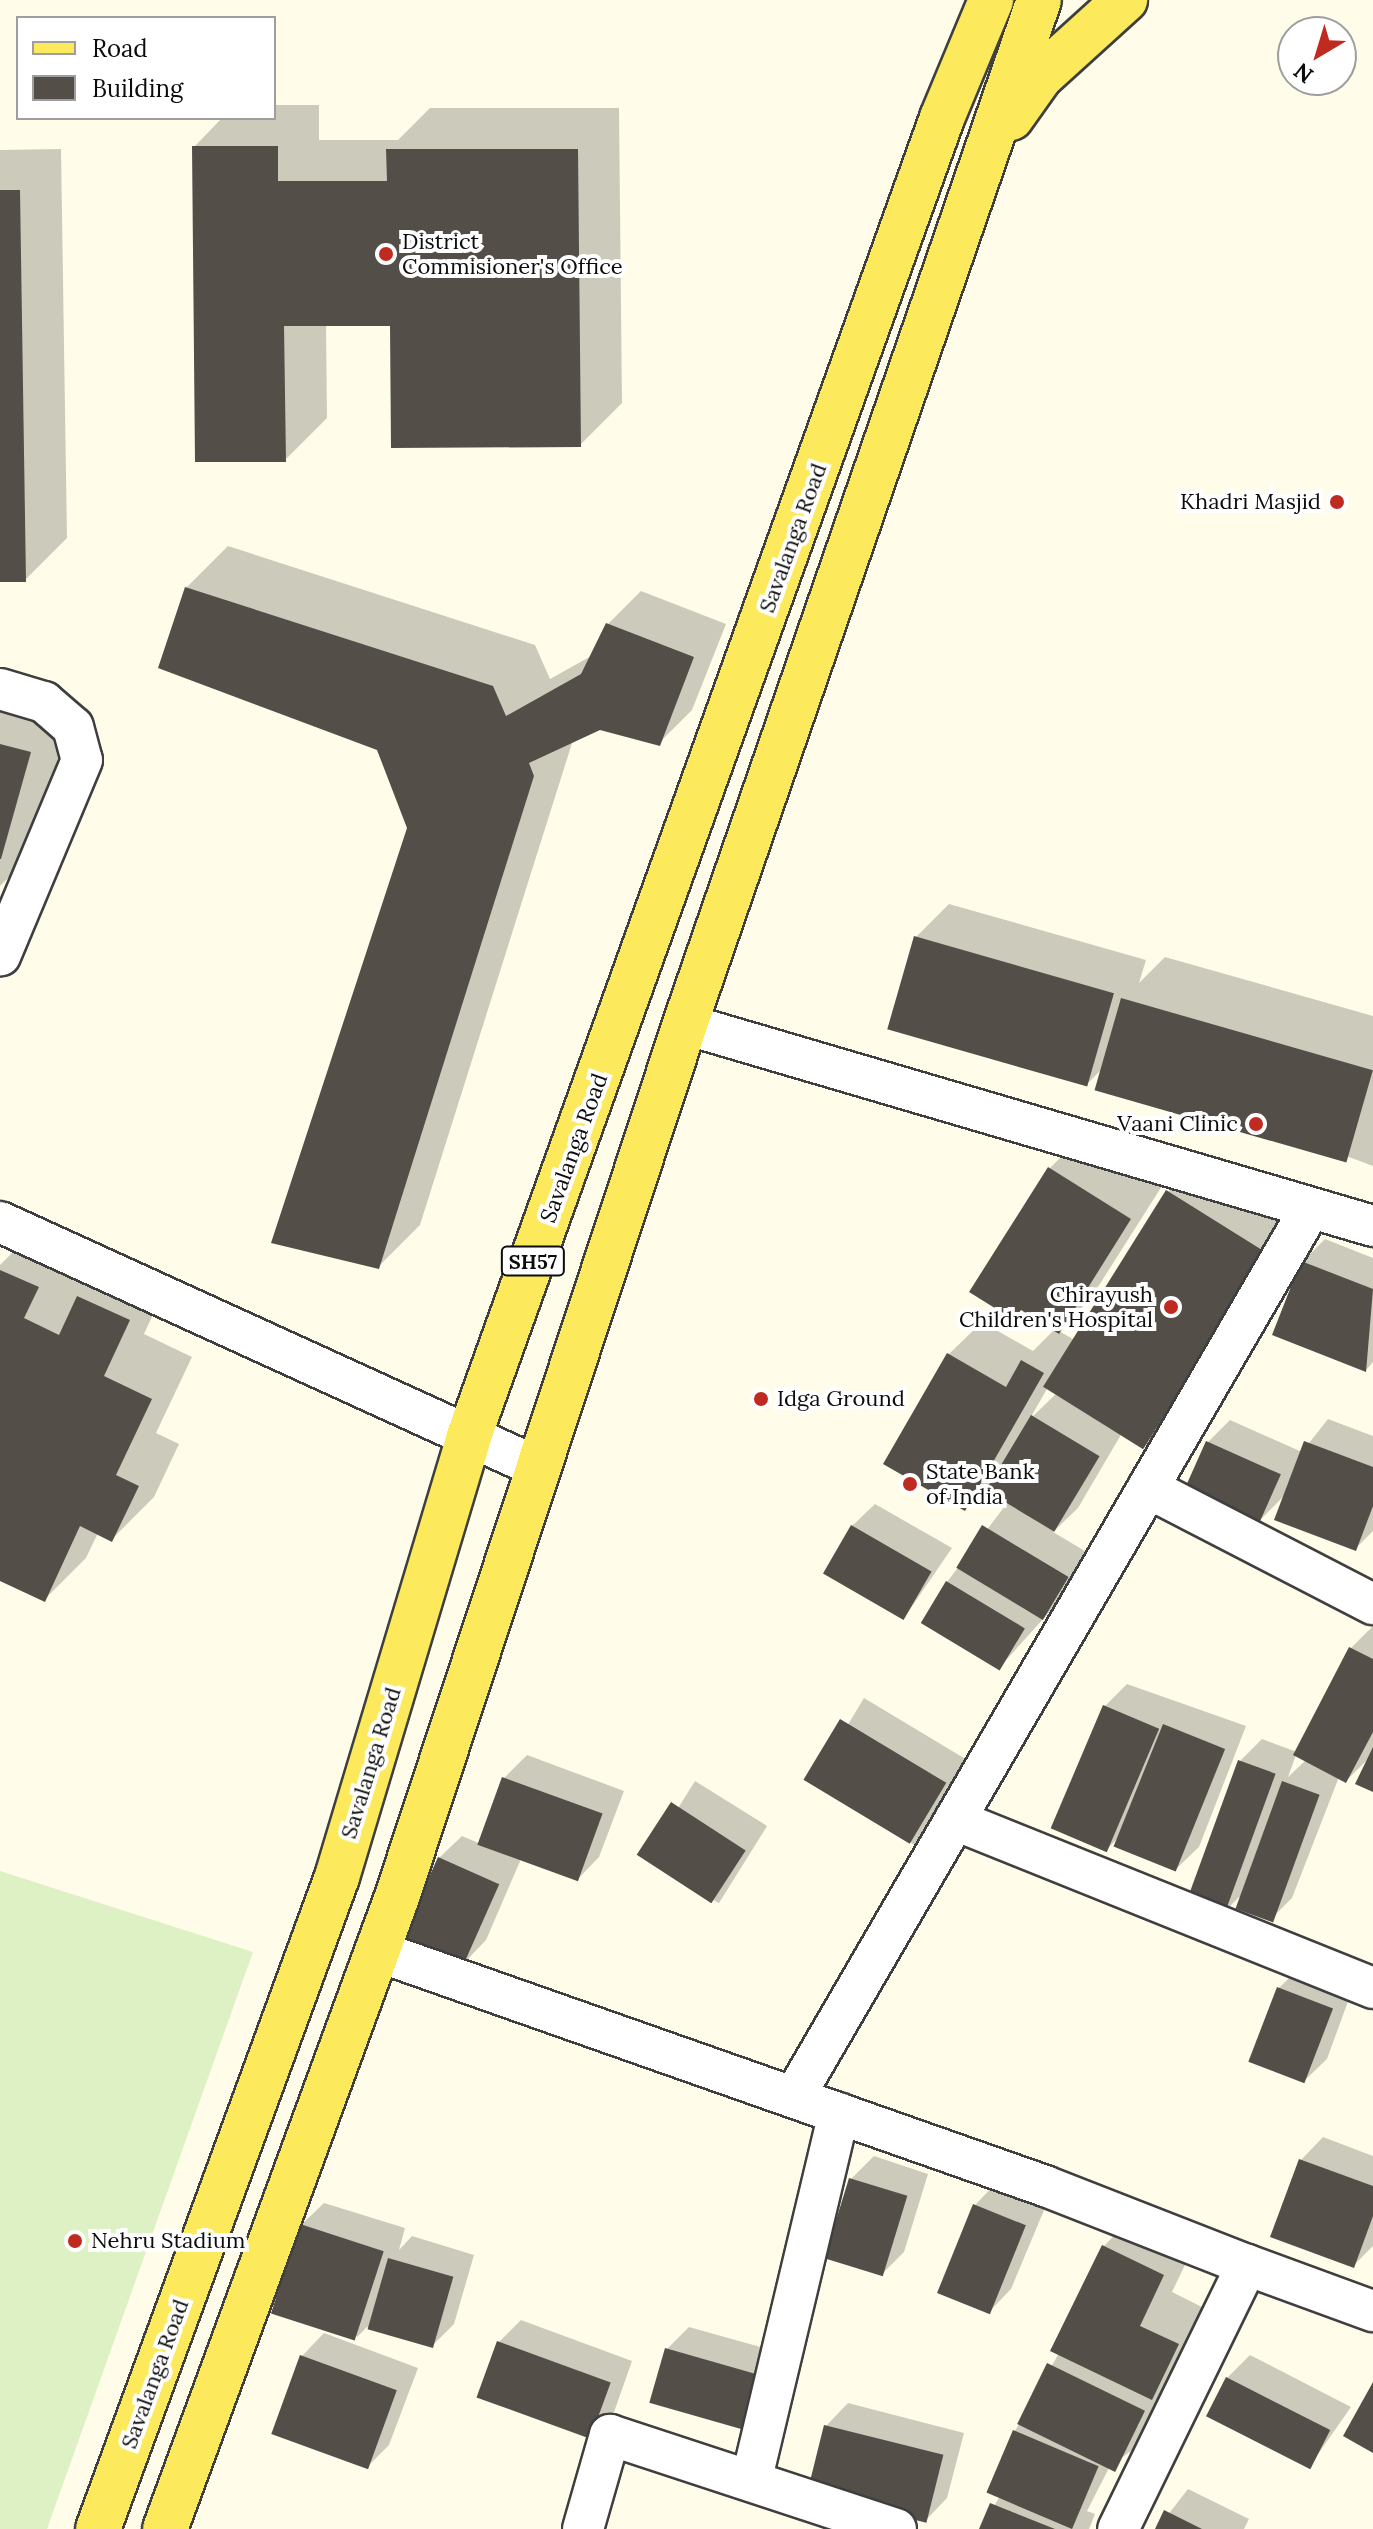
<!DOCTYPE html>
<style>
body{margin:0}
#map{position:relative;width:1373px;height:2529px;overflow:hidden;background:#fffdea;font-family:Lora,serif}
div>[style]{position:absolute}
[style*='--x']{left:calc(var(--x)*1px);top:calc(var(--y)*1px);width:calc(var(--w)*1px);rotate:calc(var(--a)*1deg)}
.pitch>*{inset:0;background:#ddf1c5}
.shadow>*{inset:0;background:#0003;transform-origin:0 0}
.building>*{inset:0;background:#544e48;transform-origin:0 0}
.roads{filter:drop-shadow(2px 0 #3f3f3f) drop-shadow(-2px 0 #3f3f3f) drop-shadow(0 2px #3f3f3f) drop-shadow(0 -2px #3f3f3f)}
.minor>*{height:40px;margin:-20px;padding:0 20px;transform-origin:20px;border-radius:20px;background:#fff}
.primary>*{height:44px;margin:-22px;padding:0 22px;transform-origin:22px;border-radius:22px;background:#fde95c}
.dots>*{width:22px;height:22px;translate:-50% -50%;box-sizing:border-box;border:4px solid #fff;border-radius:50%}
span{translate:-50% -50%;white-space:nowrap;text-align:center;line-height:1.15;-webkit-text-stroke:8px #fff;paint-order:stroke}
.shield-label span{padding:2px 6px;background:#fff;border:2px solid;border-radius:6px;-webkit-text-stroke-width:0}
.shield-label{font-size:20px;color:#0c0c0c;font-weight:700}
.poi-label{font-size:22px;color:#0c0c0c}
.left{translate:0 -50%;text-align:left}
.right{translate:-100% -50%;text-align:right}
.street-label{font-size:22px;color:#0c0c0c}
.legend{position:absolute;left:16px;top:16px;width:260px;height:104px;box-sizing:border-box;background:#fff;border:2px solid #9e9e9e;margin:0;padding:10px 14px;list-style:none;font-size:24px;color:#0c0c0c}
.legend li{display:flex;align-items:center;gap:16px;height:40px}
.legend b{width:40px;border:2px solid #9e9e9e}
.north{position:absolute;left:1277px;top:16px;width:80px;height:80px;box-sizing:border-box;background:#fff;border:2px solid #9e9e9e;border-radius:50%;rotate:218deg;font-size:22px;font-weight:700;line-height:32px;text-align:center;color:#0c0c0c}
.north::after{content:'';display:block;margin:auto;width:28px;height:36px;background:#bf2b20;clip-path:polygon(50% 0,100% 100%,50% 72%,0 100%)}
</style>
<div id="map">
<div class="pitch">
<div style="clip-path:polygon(0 1871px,253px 1952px,47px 2529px,0 2529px)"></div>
</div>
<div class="shadow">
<div style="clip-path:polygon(274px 105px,319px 105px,319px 140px,398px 140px,430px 108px,619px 108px,622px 403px,580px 445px,392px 324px,326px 324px,327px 418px,285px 460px,194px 147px,222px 118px,274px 118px)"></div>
<div style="clip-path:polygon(61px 149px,67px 538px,25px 580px,0 580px,0 150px)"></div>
<div style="clip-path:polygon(228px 546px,535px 645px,550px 679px,593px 655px,608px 624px,641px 591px,726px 624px,692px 710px,659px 743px,600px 727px,573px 740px,420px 1225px,378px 1267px,409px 828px,379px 748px,186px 588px)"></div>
<div style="clip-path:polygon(0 691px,71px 711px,31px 855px,0 886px)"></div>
<div style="clip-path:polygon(949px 904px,1146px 960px,1139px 983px,1165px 957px,1373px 1016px,1373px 1166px,1105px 1066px,1087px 1084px,891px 1027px,916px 937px)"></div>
<div style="clip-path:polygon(evenodd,1082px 1136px,1162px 1186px,1091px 1298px,1059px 1331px,1076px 1341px,1168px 1192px,1200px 1159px,1297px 1219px,1177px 1414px,1144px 1447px,1122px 1433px,1078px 1508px,1053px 1532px,1090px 1554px,1064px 1596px,998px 1669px,947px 1582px,1008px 1502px,994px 1480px,964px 1509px,949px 1354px,982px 1322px,1033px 1351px,1055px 1329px,1050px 1168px,1082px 1136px,1048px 1387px,1057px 1393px,1033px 1416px,1032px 1415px,1048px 1387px)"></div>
<div style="clip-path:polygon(38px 1227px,79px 1245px,64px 1276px,88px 1287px,120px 1255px,170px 1278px,144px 1334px,192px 1357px,156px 1433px,179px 1444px,154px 1497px,112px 1539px,98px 1533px,86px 1558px,44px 1600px,0 1579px,0 1265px)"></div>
<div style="clip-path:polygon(1325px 1239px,1373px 1258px,1373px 1362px,1366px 1370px,1302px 1262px)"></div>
<div style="clip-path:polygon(1328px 1419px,1373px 1436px,1373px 1531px,1355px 1549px,1286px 1494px,1257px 1523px,1208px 1442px,1230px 1420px,1302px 1452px)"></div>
<div style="clip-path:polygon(875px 1504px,952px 1548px,904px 1618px,852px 1526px)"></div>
<div style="clip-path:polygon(evenodd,1373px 1626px,1373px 1790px,1370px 1757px,1346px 1781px,1339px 1777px,1292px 1898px,1270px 1920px,1239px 1897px,1225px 1911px,1240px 1761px,1262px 1739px,1297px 1752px,1351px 1648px,1373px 1626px,1296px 1755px,1306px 1760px,1288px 1777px,1296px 1755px)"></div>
<div style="clip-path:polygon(1127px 1684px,1246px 1726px,1199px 1847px,1176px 1869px,1122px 1834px,1106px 1850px,1105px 1706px)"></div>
<div style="left:864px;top:1698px;width:120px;height:100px;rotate:31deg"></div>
<div style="clip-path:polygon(527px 1755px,624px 1791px,599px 1857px,577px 1880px,521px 1859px,486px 1940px,464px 1963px,439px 1858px,462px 1836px,481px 1844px,504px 1778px)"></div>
<div style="left:695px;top:1781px;width:85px;height:91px;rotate:32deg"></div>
<div style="clip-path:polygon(1301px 1966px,1354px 1985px,1327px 2059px,1304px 2081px,1279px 1988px)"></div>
<div style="clip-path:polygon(1323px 2137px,1373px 2156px,1373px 2246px,1353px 2266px,1301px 2160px)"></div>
<div style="clip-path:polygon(874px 2156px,928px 2174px,904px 2252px,881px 2275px,851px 2179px)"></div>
<div style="clip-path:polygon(997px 2182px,1047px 2203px,1011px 2289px,989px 2312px,939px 2291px,975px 2205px)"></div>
<div style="clip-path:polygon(324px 2203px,405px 2228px,399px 2250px,412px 2236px,474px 2255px,454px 2324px,432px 2346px,367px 2327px,357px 2337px,301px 2225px)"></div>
<div style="clip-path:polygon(1136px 2213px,1196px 2242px,1172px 2292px,1210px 2311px,1184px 2365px,1164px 2386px,1138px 2446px,1110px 2466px,1087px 2511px,1095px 2514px,1089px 2529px,981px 2529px,1000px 2496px,1015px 2431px,1059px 2353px,1104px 2246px)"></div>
<div style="clip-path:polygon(521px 2320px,632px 2361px,613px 2415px,590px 2437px,499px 2342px)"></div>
<div style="clip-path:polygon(689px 2327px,782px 2353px,767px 2406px,667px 2349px)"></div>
<div style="clip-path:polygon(324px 2333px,418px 2368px,389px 2445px,367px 2467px,302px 2356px)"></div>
<div style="clip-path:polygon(1250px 2355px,1351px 2407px,1309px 2467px,1227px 2378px)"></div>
<div style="clip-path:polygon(848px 2403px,964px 2433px,947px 2498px,925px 2521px,826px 2426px)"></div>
<div style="clip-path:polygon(1188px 2489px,1249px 2519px,1244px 2529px,1157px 2529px)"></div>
</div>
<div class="building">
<div style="clip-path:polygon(192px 146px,278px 146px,278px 181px,387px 181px,386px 149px,578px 149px,581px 447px,391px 448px,390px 326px,284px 326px,286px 462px,195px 462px)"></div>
<div style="clip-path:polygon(0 190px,20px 190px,26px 582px,0 582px)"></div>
<div style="clip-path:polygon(185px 587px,493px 686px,506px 716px,581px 674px,606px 623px,694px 657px,660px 746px,600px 730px,529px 763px,534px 776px,379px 1269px,271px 1243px,407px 828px,377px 750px,158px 668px)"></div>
<div style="clip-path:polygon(0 744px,31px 752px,1px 859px,0 859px)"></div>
<div style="left:914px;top:936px;width:208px;height:97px;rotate:16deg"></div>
<div style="left:1121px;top:998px;width:262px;height:96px;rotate:16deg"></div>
<div style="clip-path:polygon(1048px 1167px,1131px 1219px,1059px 1334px,1021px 1310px,1014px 1320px,969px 1292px)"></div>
<div style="left:1166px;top:1190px;width:118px;height:232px;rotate:32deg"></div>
<div style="clip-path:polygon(1301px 1261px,1373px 1289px,1366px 1372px,1272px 1335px)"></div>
<div style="clip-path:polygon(0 1270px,39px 1287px,24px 1318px,59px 1335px,77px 1296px,130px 1320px,104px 1376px,152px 1399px,116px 1475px,139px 1486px,112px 1542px,80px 1526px,45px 1602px,0 1581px)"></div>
<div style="clip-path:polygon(947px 1353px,1006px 1387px,1021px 1360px,1044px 1373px,965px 1511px,883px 1464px)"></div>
<div style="left:1031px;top:1415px;width:80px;height:88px;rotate:31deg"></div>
<div style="left:1206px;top:1441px;width:82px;height:57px;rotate:24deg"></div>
<div style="clip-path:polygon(1304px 1441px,1373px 1467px,1373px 1506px,1356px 1551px,1274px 1520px)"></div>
<div style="left:851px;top:1525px;width:93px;height:56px;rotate:30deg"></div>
<div style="left:982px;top:1525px;width:101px;height:50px;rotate:31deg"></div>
<div style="left:946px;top:1581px;width:92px;height:49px;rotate:31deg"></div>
<div style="clip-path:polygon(1349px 1647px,1373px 1659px,1373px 1732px,1346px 1783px,1293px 1755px)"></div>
<div style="left:1103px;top:1705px;width:61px;height:134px;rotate:23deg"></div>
<div style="left:840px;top:1719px;width:124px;height:71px;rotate:31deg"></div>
<div style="left:1163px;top:1724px;width:67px;height:132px;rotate:22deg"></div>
<div style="clip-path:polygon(1373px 1747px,1373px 1792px,1355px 1784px)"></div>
<div style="left:1238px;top:1760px;width:40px;height:148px;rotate:20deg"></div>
<div style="left:502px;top:1777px;width:107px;height:72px;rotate:20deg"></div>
<div style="left:1282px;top:1781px;width:40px;height:136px;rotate:20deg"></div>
<div style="left:671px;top:1802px;width:89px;height:63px;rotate:33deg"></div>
<div style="left:438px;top:1857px;width:67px;height:88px;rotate:24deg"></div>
<div style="left:1277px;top:1987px;width:60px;height:80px;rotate:21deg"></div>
<div style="clip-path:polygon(1299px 2159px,1373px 2186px,1373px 2216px,1354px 2268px,1270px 2237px)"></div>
<div style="left:849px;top:2178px;width:61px;height:84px;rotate:17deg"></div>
<div style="left:973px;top:2204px;width:57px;height:96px;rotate:22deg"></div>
<div style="left:300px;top:2224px;width:88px;height:94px;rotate:18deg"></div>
<div style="clip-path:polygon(1102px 2245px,1164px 2275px,1140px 2326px,1179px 2344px,1152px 2400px,1050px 2351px)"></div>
<div style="left:388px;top:2258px;width:68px;height:74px;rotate:16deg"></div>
<div style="left:497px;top:2341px;width:121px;height:60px;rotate:20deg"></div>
<div style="left:665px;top:2348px;width:100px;height:57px;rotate:16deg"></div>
<div style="left:300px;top:2355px;width:103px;height:84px;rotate:20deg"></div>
<div style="left:1047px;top:2363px;width:109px;height:68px;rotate:26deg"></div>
<div style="left:1226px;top:2377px;width:117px;height:44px;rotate:27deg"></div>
<div style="clip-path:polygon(1373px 2382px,1373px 2453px,1343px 2436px)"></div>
<div style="left:824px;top:2425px;width:123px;height:70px;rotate:14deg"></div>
<div style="left:1013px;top:2430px;width:93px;height:68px;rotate:23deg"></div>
<div style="clip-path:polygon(990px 2503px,1055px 2529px,979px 2529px)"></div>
<div style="clip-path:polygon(1164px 2510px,1202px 2529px,1155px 2529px)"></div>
</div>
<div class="roads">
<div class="minor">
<div style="--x:0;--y:689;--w:46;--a:16.5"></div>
<div style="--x:44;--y:702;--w:38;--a:41"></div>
<div style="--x:73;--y:727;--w:34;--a:75"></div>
<div style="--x:82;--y:760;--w:212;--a:112.7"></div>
<div style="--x:685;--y:1024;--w:717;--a:16.36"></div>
<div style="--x:0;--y:1222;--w:590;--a:24.52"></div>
<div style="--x:1148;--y:1488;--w:253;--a:27.3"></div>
<div style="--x:955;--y:1820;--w:450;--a:21.9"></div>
<div style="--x:377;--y:1951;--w:708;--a:19.38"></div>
<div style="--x:1045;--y:2186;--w:217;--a:21.4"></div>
<div style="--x:1247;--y:2265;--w:294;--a:116"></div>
<div style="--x:794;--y:2097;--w:1027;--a:-59.84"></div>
<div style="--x:1247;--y:2265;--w:134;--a:20.1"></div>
<div style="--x:752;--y:2478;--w:375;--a:-76.6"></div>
<div style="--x:583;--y:2529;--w:98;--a:-74"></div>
<div style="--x:610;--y:2435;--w:301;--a:18.2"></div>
</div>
<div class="primary">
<div style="--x:1011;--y:118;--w:50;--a:-54.7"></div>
<div style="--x:1040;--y:77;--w:115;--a:-42.2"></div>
<div style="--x:98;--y:2529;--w:694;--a:-69.87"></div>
<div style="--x:337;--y:1877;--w:457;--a:-73.3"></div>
<div style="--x:468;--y:1439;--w:1403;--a:-70.26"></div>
<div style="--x:942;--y:118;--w:128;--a:-67.4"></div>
<div style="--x:165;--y:2529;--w:673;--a:-69.84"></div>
<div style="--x:397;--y:1897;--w:919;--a:-71.74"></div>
<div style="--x:685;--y:1024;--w:1083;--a:-70.93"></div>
</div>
</div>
<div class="dots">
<div style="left:386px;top:254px;background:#bf2b20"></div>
<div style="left:1337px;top:502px;background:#bf2b20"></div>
<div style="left:1256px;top:1124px;background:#bf2b20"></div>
<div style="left:1171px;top:1307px;background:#bf2b20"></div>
<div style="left:761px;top:1399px;background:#bf2b20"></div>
<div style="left:910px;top:1484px;background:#bf2b20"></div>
<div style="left:75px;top:2241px;background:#bf2b20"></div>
</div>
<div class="shield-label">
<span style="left:533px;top:1261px">SH57</span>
</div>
<div class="poi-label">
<span class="left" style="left:402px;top:254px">District<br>Commisioner's Office</span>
<span class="right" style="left:1321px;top:502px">Khadri Masjid</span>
<span class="right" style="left:1238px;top:1124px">Vaani Clinic</span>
<span class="right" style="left:1153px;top:1307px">Chirayush<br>Children's Hospital</span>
<span class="left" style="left:777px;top:1399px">Idga Ground</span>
<span class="left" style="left:926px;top:1484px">State Bank<br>of India</span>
<span class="left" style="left:91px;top:2241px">Nehru Stadium</span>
</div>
<div class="street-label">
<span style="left:793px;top:538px;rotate:-70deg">Savalanga Road</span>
<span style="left:574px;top:1148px;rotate:-70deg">Savalanga Road</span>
<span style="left:371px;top:1763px;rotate:-73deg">Savalanga Road</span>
<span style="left:155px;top:2374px;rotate:-70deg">Savalanga Road</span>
</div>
<ul class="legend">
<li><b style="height:10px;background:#fde95c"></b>Road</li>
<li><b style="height:22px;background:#544e48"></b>Building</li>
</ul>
<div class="north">N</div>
</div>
